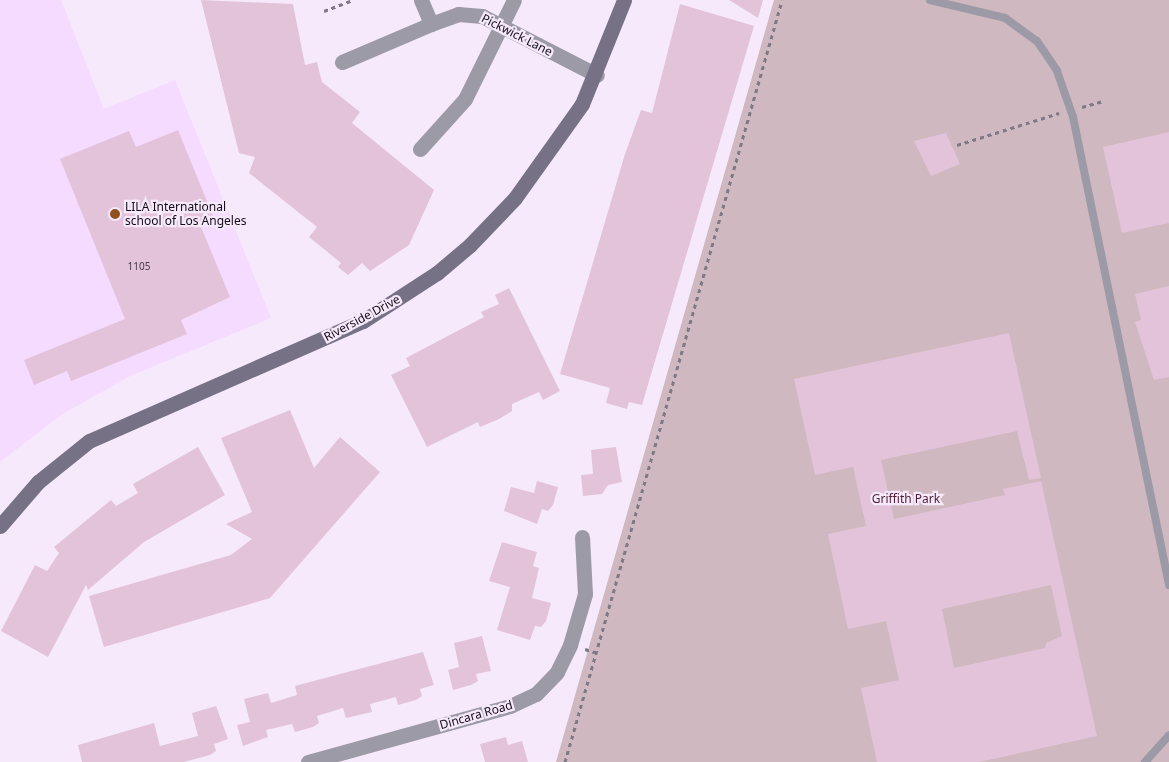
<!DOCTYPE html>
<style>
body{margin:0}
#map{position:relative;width:1169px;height:762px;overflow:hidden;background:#f6e9fb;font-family:"Noto Sans",sans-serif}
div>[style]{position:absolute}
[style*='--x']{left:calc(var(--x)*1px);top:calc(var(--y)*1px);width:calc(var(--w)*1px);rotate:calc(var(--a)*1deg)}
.built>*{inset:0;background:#f5dbff}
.green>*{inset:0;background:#cfb8bf}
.building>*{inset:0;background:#e3c3da}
.path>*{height:3px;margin-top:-1.5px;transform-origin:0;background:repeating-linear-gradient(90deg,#817885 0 4px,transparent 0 8px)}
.lane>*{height:8px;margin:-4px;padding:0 4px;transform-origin:4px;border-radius:4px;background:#9d9aa8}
.street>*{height:15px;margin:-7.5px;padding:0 7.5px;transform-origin:7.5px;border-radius:7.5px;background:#9d9aa8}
.secondary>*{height:15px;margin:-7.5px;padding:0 7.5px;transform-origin:7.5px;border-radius:7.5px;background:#777186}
.dots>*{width:14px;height:14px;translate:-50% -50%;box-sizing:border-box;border:2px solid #f6e9fb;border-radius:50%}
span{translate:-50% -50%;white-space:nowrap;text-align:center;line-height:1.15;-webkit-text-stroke:4.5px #f6e9fb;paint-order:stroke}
.number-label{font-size:10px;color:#483a48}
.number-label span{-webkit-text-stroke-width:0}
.street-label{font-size:12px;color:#140d17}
.poi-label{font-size:12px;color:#140d17}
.left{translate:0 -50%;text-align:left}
.park-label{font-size:12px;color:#4e1e32}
</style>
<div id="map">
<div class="built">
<div style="clip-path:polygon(0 0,61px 0,104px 109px,175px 80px,271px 318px,130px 376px,61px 415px,0 462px)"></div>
</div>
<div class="green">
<div style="clip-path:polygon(774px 0,1169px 0,1169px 762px,556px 762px)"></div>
</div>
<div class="building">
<div style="clip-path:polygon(201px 0,293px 4px,305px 65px,317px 62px,322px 82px,360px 112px,352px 123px,434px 190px,409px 245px,370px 271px,362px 263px,348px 275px,338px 267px,341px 263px,309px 237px,317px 227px,249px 173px,255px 157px,239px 153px)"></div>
<div style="clip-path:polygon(729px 0,763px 0,758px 18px)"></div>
<div style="clip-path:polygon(680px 4px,754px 26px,642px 405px,629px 402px,627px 409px,606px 403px,610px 388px,560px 374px,625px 154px,641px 110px,652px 113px)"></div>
<div style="clip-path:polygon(178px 130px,213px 216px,199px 222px,230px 297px,181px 320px,187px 334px,71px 381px,67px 371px,34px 385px,24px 360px,125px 319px,60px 159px,129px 131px,136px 147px)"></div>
<div style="clip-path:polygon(1169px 132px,1169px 223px,1122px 233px,1103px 147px)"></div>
<div style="clip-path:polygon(946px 133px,960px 164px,931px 176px,914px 141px)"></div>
<div style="clip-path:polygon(1169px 286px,1169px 377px,1154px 380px,1135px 322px,1141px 320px,1135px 294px)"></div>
<div style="clip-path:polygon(509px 288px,560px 391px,543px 400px,539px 392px,512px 404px,512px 411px,499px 419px,480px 427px,478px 422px,427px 447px,391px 375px,410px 366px,406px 358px,484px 317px,481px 312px,499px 304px,495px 295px)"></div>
<div style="clip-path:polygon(evenodd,1009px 333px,1041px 478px,1029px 480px,1017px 431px,881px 460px,894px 519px,1005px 495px,1003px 489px,1041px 481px,1097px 736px,979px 762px,877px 762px,861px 688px,899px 680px,886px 621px,848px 629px,828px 534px,866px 526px,853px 467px,815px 475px,794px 379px,1009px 333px,1051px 585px,1062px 636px,1046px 643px,1045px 648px,954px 668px,942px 609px,1051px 585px)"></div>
<div style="clip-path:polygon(290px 410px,314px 468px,340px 437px,380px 472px,270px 598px,104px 647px,89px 596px,231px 555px,252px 539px,226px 524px,252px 512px,221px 438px)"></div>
<div style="clip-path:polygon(198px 447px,225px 495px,144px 542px,88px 590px,86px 585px,48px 657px,1px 631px,35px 565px,47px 571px,59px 553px,54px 547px,111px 500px,116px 506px,138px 493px,133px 484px)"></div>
<div style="clip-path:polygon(616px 447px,622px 482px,608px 485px,602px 494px,583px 496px,581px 475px,593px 474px,591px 450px)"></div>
<div style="clip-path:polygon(537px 481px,558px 487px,553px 505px,548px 511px,542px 509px,537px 524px,504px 511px,511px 487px,534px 493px)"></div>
<div style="clip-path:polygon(502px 542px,537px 552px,533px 566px,539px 568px,532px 598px,551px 603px,546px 621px,541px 627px,535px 626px,530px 640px,497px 630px,510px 587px,489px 581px)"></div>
<div style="clip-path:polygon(482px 636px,491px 671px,476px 674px,478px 681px,471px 685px,453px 690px,448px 670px,459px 667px,454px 643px)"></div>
<div style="clip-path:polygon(423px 652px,434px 685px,420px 689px,422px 696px,416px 700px,398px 705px,396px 697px,370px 704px,372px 712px,346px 718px,343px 708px,317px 716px,319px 723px,313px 727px,295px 732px,292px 724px,266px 730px,268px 737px,243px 746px,237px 725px,250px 722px,244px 699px,268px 693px,271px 703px,297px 695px,295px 686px)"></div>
<div style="clip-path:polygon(216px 706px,228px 739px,214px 744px,216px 751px,210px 755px,184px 762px,82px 762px,78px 745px,154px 723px,160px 746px,198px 736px,192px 713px)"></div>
<div style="clip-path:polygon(506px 737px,508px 745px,522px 741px,528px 762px,485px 762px,480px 744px)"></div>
</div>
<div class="path">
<div style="--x:324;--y:11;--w:30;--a:-21"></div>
<div style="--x:1082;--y:107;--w:22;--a:-16"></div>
<div style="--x:957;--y:145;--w:107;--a:-17.4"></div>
<div style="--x:585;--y:649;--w:13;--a:18"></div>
<div style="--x:565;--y:762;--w:792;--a:-74.1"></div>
</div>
<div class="lane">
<div style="--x:930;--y:0;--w:77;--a:13.5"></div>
<div style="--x:1005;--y:18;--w:39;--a:36"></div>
<div style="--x:1037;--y:41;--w:36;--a:56"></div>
<div style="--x:1057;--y:71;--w:49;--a:70.8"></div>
<div style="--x:1073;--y:117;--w:478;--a:78.4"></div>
<div style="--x:1145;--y:762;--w:36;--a:-48"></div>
</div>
<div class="street">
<div style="--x:421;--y:0;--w:26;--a:67"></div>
<div style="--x:431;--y:24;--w:29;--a:-20"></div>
<div style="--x:458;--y:14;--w:24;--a:5"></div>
<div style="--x:482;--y:16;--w:129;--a:27.2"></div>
<div style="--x:342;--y:62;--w:97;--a:-23.1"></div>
<div style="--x:420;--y:149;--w:67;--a:-48"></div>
<div style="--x:465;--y:99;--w:110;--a:-63.7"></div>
<div style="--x:308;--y:762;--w:210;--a:-15.5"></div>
<div style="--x:510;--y:706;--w:29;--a:-25"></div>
<div style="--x:536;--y:694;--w:30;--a:-46"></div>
<div style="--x:557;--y:672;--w:30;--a:-64"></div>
<div style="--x:570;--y:645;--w:53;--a:-73.6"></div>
<div style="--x:585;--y:594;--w:57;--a:-93"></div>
</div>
<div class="secondary">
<div style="--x:0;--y:526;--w:58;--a:-49.2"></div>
<div style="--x:38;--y:482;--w:65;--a:-38.8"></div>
<div style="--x:89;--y:441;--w:299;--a:-23.7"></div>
<div style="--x:363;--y:321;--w:88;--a:-33"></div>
<div style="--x:437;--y:273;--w:43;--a:-40.3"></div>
<div style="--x:470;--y:245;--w:65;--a:-46.2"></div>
<div style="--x:515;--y:198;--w:115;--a:-54.5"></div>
<div style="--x:582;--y:104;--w:112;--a:-68"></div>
</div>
<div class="dots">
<div style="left:115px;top:214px;background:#92501f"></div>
</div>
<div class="number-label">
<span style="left:139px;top:267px">1105</span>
</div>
<div class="street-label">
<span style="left:517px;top:35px;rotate:27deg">Pickwick Lane</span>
<span style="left:362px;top:318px;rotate:-28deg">Riverside Drive</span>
<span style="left:476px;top:715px;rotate:-16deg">Dincara Road</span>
</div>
<div class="poi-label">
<span class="left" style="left:125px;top:214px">LILA International<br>school of Los Angeles</span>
</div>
<div class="park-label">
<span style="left:906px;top:499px">Griffith Park</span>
</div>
</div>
